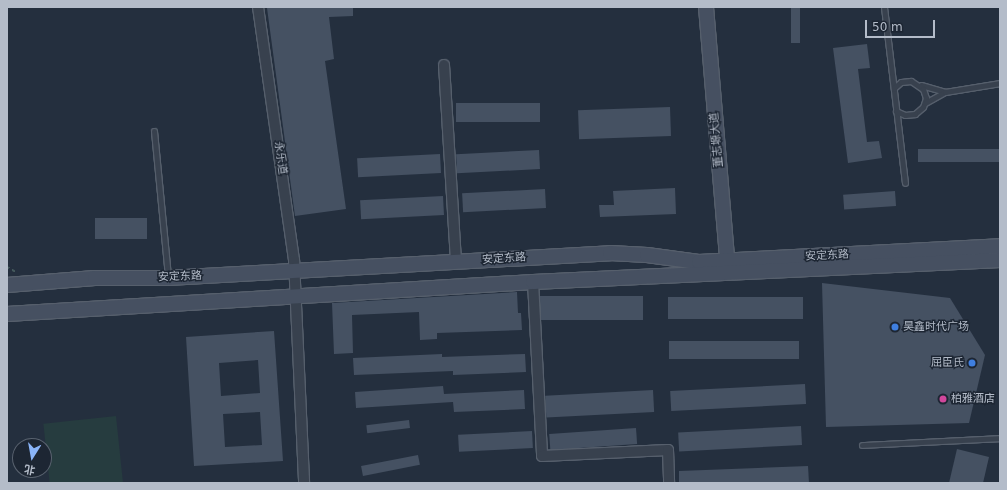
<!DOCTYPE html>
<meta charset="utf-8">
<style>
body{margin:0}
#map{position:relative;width:1007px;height:490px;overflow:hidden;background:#242f3e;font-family:"DejaVu Sans","Noto Sans SC",sans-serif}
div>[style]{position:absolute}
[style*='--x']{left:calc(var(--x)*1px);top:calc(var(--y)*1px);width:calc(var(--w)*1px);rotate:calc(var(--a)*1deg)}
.green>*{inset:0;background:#263c3f;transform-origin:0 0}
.building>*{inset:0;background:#455162;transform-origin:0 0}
.path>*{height:1.5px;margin-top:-0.75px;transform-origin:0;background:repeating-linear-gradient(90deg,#44595c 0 3px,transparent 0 6px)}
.roads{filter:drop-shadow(1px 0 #565f6c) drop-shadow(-1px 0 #565f6c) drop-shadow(0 1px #565f6c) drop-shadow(0 -1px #565f6c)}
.lane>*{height:5px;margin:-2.5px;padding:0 2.5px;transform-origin:2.5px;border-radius:2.5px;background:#38414e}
.street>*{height:10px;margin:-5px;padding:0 5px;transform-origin:5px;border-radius:5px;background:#38414e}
.secondary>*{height:14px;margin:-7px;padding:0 7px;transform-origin:7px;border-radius:7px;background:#465061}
.dots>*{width:11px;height:11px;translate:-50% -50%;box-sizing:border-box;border:2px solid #1d2633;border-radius:50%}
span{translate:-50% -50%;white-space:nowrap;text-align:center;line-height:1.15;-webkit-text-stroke:3px #1d2633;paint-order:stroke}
.street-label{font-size:11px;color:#b4bcc9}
.poi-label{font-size:11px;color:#b4bcc9}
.left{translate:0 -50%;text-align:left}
.right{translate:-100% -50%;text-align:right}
.frame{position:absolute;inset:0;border:8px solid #b4bcc9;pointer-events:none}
.north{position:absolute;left:12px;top:438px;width:40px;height:40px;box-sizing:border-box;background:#1d2633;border:1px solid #59626f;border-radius:50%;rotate:191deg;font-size:11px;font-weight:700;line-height:16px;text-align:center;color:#b4bcc9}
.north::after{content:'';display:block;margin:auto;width:14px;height:18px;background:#8ab4f8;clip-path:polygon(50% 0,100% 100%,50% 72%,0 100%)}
.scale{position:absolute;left:865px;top:20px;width:70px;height:18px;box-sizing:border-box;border:2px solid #b4bcc9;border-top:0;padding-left:5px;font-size:12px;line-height:14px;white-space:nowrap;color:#b4bcc9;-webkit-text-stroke:3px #1d2633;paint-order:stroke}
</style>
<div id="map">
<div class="green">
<div style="left:116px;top:416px;width:67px;height:73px;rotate:84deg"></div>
</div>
<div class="building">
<div style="clip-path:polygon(277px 7px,353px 7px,353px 16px,329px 17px,334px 59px,325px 61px,346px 209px,295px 216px,267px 8px)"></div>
<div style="left:791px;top:7px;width:9px;height:36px"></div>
<div style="clip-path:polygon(867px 44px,870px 68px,858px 69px,867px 142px,879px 141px,882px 158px,848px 163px,833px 48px)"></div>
<div style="left:540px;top:103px;width:19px;height:84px;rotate:90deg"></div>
<div style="left:670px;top:107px;width:29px;height:92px;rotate:88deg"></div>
<div style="left:1000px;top:149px;width:13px;height:82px;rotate:90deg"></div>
<div style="left:539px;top:150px;width:19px;height:83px;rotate:87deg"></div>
<div style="left:440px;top:154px;width:19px;height:83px;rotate:87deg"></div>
<div style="clip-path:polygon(675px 188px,676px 214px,600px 217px,599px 205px,614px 205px,613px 191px)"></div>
<div style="left:545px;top:189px;width:19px;height:83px;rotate:87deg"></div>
<div style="left:895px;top:191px;width:15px;height:52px;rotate:86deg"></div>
<div style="left:443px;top:196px;width:19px;height:83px;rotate:87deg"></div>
<div style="left:147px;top:218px;width:21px;height:52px;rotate:90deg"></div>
<div style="clip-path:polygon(822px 283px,950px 298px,985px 355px,969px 423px,826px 427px)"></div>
<div style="clip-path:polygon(517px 292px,518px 313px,521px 313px,522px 330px,437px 333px,437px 339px,420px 340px,419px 312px,352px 315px,353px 353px,334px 354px,332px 303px)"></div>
<div style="left:643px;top:296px;width:24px;height:103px;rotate:90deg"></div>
<div style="left:803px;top:297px;width:22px;height:135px;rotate:90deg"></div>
<div style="clip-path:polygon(evenodd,274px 331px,283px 461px,194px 466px,186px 337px,274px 331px,258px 360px,260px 393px,221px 396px,219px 363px,258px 360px,274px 331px,260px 412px,262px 445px,225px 447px,223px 414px,260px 412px)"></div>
<div style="left:799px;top:341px;width:18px;height:130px;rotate:90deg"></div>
<div style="clip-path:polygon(442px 354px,442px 357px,525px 354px,526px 372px,453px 375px,453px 371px,354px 375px,353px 358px)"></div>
<div style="left:805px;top:384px;width:20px;height:135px;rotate:87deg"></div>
<div style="clip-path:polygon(443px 386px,444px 394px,524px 390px,525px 409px,454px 412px,453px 402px,356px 408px,355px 392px)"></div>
<div style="left:653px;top:390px;width:22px;height:108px;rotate:87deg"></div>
<div style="left:409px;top:420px;width:8px;height:43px;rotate:83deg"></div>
<div style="left:801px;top:426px;width:19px;height:123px;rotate:87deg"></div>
<div style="left:636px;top:428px;width:16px;height:87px;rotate:86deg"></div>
<div style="left:532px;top:431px;width:17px;height:74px;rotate:87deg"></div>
<div style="clip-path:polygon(957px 449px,989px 457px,983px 483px,949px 483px)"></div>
<div style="left:418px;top:455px;width:10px;height:58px;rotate:79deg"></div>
<div style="clip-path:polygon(808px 466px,809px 483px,679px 483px,679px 471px)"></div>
</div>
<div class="path">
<div style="--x:7;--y:267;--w:10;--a:29"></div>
</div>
<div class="roads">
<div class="lane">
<div style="--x:884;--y:7;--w:177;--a:83.2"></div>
<div style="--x:921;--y:85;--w:25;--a:16"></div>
<div style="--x:894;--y:88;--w:9;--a:-41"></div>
<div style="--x:901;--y:82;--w:10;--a:-6"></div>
<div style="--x:911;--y:81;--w:14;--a:34"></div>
<div style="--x:923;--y:89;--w:9;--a:72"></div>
<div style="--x:926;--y:98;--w:9;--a:108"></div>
<div style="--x:923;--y:107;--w:11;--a:139"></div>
<div style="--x:915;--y:114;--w:10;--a:174"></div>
<div style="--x:905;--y:115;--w:10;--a:-156"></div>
<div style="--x:925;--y:103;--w:23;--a:-29"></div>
<div style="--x:945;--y:92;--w:56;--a:-9.3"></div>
<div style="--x:154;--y:131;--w:147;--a:84.5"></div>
<div style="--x:862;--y:445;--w:138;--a:-2.9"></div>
</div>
<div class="street">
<div style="--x:258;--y:7;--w:256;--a:81.9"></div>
<div style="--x:294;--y:260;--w:223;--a:87.4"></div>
<div style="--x:444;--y:65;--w:197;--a:86.5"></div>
<div style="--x:533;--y:282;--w:174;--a:87"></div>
<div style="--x:542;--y:456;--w:126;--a:-2.7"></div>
<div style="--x:668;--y:450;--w:33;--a:88"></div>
</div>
<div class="secondary">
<div style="--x:706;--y:7;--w:264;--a:85.2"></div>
<div style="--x:7;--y:285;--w:88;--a:-4.5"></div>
<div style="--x:95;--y:278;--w:73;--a:0"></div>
<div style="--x:168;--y:278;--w:443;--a:-3.2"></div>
<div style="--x:610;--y:253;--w:37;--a:3"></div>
<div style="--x:647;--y:255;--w:52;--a:7.7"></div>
<div style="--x:699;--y:262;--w:301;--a:-3"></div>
<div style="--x:7;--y:314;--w:527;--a:-3.48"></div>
<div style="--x:533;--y:282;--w:468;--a:-2.7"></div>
</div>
</div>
<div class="dots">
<div style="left:895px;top:327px;background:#3f7fe0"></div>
<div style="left:972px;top:363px;background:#3f7fe0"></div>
<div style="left:943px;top:399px;background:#d1479c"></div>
</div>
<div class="street-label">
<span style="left:717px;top:140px;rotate:-95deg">董志塬大道</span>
<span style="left:280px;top:158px;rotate:82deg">永乐道</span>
<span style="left:827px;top:256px;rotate:-3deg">安定东路</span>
<span style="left:504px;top:259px;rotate:-4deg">安定东路</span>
<span style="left:180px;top:277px;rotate:-2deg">安定东路</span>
</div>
<div class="poi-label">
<span class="left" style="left:903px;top:327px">昊鑫时代广场</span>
<span class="right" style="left:964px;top:363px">屈臣氏</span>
<span class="left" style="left:951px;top:399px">柏雅酒店</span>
</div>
<div class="frame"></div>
<div class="north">北</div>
<div class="scale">50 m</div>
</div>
